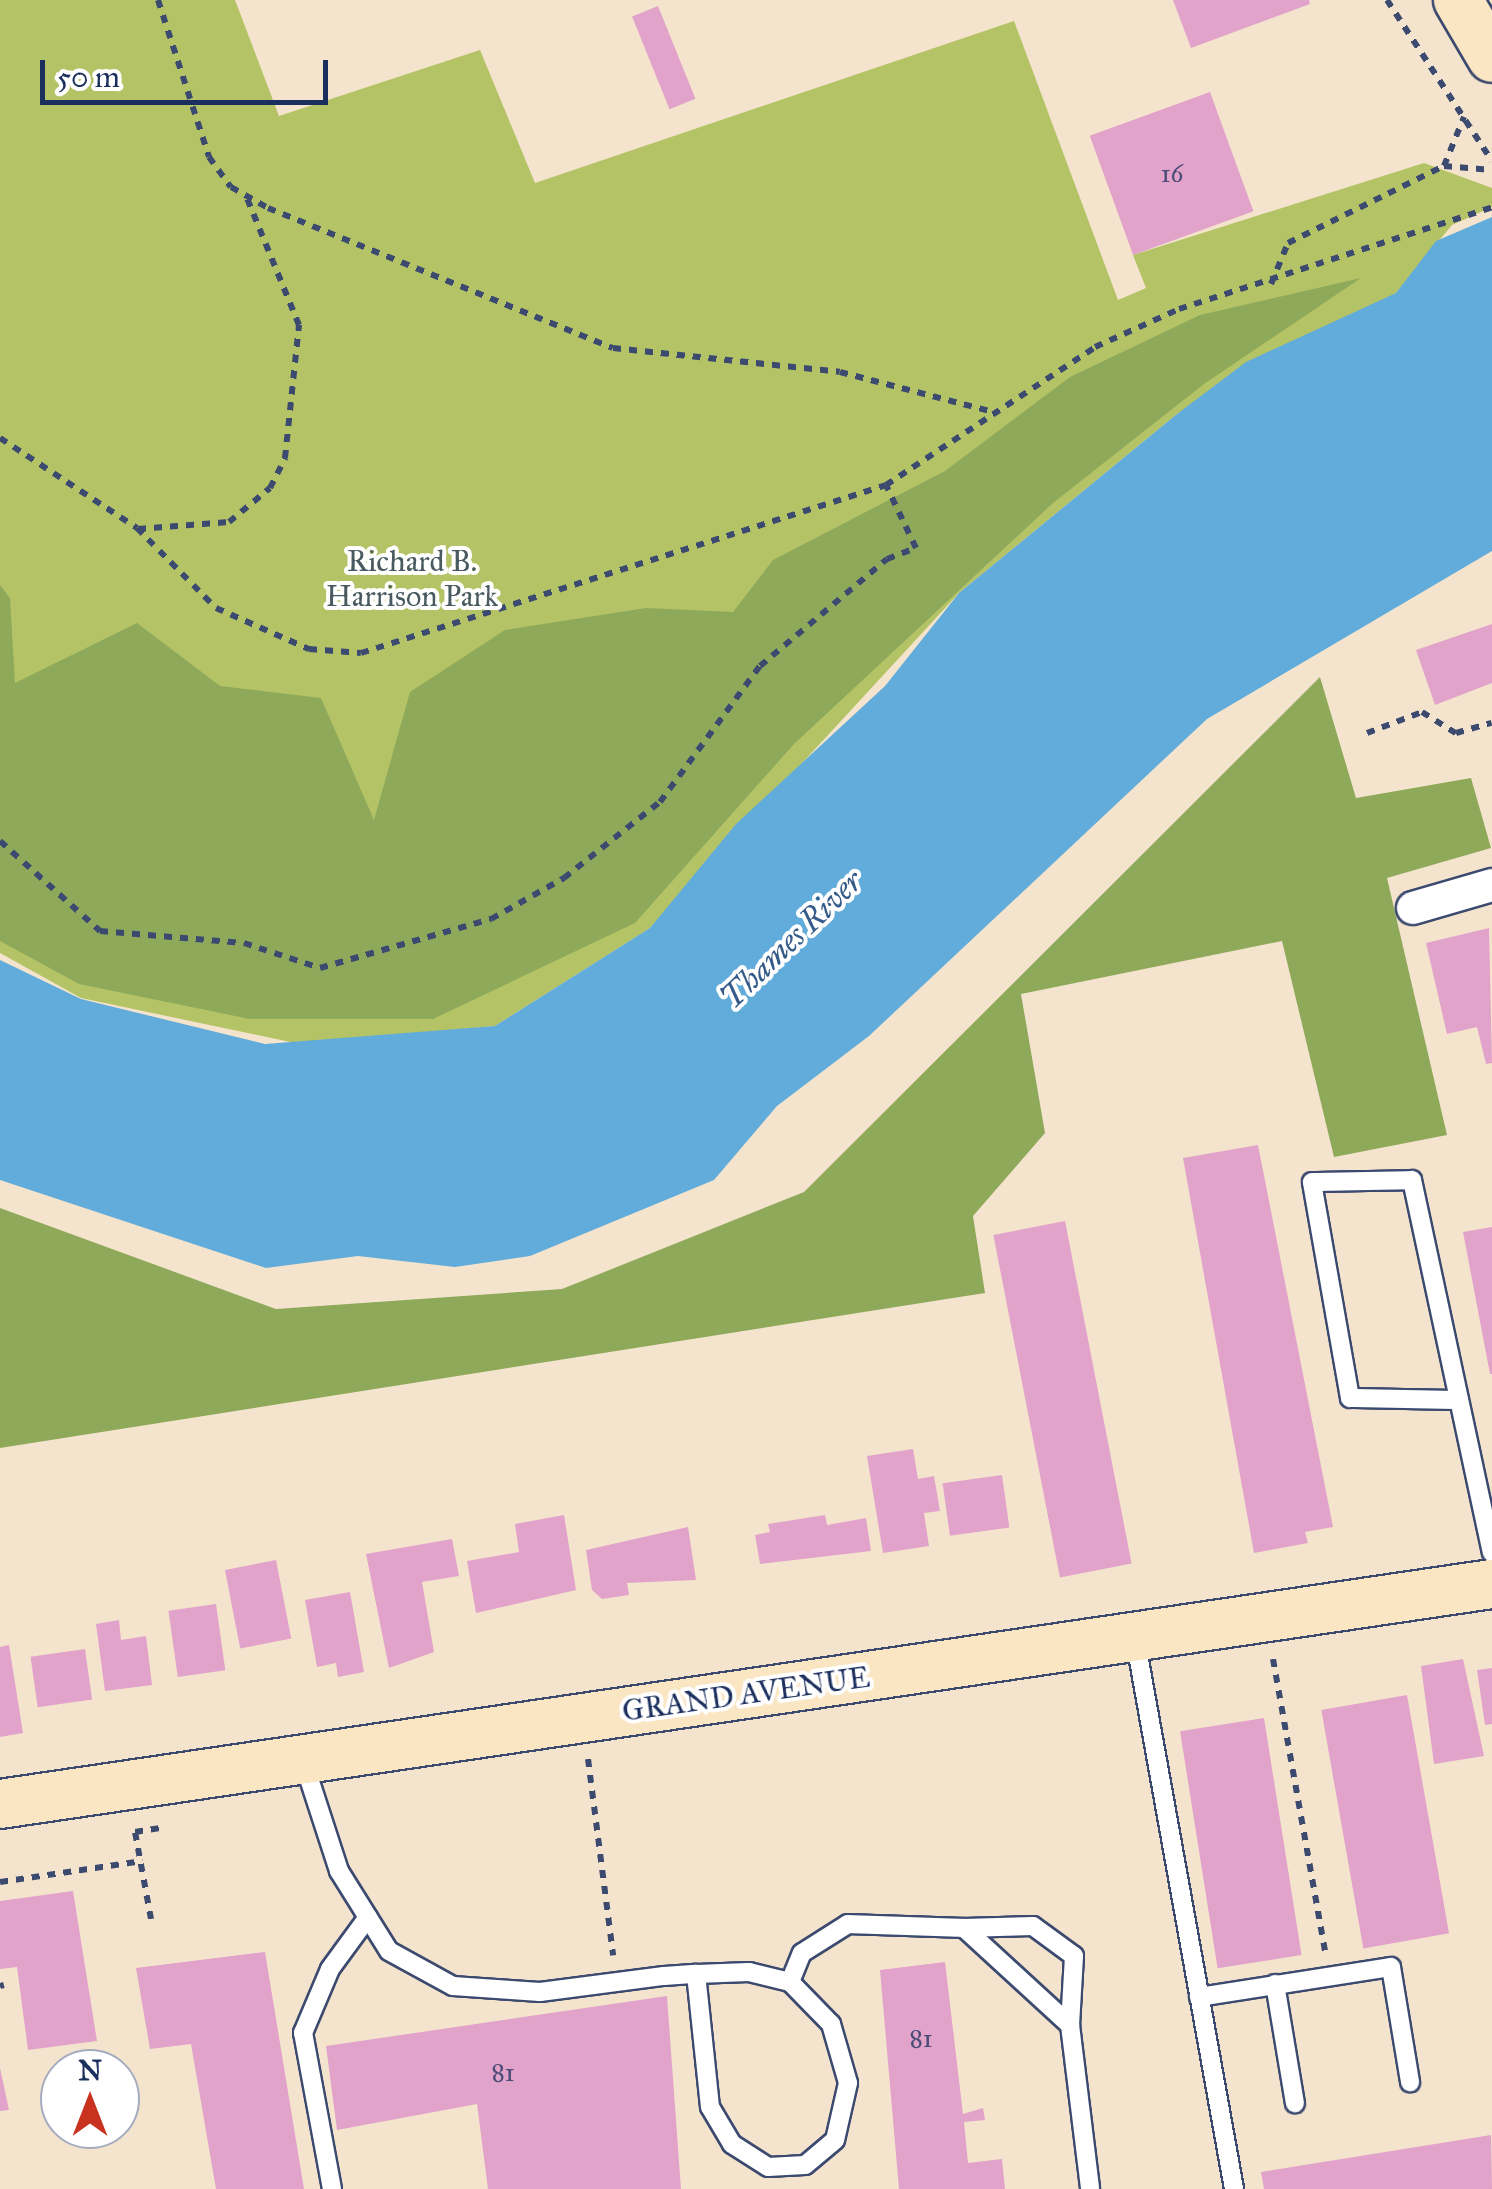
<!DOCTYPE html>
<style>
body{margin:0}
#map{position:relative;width:1492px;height:2189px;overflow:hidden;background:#f5e4cd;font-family:"IM FELL Great Primer",serif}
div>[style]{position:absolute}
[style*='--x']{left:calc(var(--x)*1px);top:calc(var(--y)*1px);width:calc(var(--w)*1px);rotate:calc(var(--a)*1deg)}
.green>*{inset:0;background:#b4c366}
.forest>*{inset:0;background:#8fa95b}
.water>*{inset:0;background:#61acda}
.building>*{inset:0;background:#e1a3ca;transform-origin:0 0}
.path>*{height:6px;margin-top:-3px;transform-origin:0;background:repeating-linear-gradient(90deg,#3c4a6f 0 8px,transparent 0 16px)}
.roads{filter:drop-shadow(2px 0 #3c4a6f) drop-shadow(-2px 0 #3c4a6f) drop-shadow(0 2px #3c4a6f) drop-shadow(0 -2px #3c4a6f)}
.lane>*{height:18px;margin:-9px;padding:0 9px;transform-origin:9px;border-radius:9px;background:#fff}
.street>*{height:32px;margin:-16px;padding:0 16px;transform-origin:16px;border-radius:16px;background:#fff}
.secondary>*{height:48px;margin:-24px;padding:0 24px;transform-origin:24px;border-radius:24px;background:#fbe6c4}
span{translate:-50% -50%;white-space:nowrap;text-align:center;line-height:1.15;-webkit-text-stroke:8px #fff;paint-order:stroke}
.number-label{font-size:25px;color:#4c4c79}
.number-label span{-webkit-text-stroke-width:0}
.park-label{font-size:30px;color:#495b60}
.street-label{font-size:30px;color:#1b2f5e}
.water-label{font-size:32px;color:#345b89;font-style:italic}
.north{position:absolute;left:40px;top:2049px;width:100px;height:100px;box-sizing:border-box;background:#fff;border:2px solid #a4acbf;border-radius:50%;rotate:0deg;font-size:28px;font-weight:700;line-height:40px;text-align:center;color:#1b2f5e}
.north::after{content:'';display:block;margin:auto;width:35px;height:45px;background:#c8321e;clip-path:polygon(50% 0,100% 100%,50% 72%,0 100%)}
.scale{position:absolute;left:40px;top:60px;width:288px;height:45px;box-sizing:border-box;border:5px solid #1b2f5e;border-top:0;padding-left:12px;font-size:30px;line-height:35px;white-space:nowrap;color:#1b2f5e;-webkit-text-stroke:8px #fff;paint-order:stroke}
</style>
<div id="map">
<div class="green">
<div style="clip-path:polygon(0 0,235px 0,279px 116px,480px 50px,535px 183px,1014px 21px,1118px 300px,1146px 288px,1133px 255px,1424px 163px,1492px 188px,1492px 207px,1452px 225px,1396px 293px,1177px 414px,959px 593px,650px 928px,495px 1026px,300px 1044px,81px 998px,0 953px)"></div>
</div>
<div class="forest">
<div style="clip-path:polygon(1361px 278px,1204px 384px,1053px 503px,794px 744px,635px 923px,433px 1019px,250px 1019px,79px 984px,0 941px,0 585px,10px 598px,15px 683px,137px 623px,220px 686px,321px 698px,374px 820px,410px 692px,505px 630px,646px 608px,733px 612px,773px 560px,945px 471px,1070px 377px,1200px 315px)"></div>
<div style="clip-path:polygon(1320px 677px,1356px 798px,1471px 778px,1491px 848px,1387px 878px,1447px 1135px,1334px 1157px,1282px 941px,1021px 994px,1045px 1133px,973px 1216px,985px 1293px,0 1448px,0 1208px,276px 1309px,562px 1289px,804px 1192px)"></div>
</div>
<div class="water">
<div style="clip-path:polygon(1492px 217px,1492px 551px,1207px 719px,869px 1036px,777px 1106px,714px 1180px,530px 1256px,455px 1267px,358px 1256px,266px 1268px,0 1180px,0 960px,81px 999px,265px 1044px,495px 1026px,650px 928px,736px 824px,885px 686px,959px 593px,1177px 414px,1246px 362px,1396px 293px,1436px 241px)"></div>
</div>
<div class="building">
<div style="clip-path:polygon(1173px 0,1309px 0,1310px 4px,1191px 48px)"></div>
<div style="left:658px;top:6px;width:100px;height:28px;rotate:68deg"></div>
<div style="left:1210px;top:92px;width:127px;height:128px;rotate:70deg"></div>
<div style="clip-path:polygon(1492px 624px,1492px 683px,1435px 705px,1416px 650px)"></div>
<div style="clip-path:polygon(1489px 928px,1492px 1063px,1486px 1064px,1477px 1027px,1447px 1034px,1426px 943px)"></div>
<div style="clip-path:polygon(1258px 1145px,1333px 1527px,1305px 1532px,1308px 1543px,1254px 1553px,1183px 1158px)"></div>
<div style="left:1065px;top:1221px;width:349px;height:73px;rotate:79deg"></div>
<div style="clip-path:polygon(1492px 1227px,1492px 1374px,1490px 1374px,1463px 1232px)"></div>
<div style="clip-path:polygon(913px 1449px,918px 1479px,934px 1476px,940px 1511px,924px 1513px,929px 1546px,883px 1553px,867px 1456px)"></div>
<div style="left:1002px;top:1475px;width:53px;height:60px;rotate:82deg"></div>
<div style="clip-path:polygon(564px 1515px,576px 1590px,476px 1613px,467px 1561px,519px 1552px,515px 1524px)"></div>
<div style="clip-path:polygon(825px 1515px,827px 1525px,866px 1518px,871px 1551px,760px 1564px,755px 1535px,770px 1532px,768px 1524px)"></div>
<div style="clip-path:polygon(688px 1527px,696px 1580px,627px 1583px,629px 1595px,602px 1599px,592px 1590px,586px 1550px)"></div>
<div style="clip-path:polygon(452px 1539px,459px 1576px,422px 1582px,434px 1652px,389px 1668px,366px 1554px)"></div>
<div style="left:276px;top:1560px;width:80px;height:52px;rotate:79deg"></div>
<div style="clip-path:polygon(350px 1592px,364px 1672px,338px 1677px,336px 1663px,317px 1667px,305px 1600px)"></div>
<div style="left:216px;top:1604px;width:67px;height:48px;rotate:82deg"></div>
<div style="clip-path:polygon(119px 1620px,121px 1640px,146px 1636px,152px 1685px,105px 1691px,96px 1624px)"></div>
<div style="clip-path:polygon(9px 1645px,23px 1733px,0 1737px,0 1647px)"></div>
<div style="left:85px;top:1649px;width:51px;height:55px;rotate:82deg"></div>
<div style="clip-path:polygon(1463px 1659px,1484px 1756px,1434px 1764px,1421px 1666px)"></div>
<div style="clip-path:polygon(1492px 1668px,1492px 1724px,1485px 1725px,1477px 1670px)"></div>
<div style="left:1407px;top:1695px;width:242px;height:87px;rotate:80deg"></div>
<div style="left:1264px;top:1718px;width:240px;height:85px;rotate:81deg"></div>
<div style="clip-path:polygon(73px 1891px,97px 2041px,28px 2050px,17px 1967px,0 1969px,0 1901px)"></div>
<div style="clip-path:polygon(265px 1952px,304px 2189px,216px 2189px,191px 2044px,150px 2049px,136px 1968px)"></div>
<div style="clip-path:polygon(945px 1962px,963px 2114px,983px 2108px,985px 2120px,964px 2122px,968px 2163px,1002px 2159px,1005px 2189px,899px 2189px,880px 1970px)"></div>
<div style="clip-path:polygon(667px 1996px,681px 2189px,488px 2189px,477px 2104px,337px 2130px,326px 2046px)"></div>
<div style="clip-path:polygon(0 2068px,9px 2110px,0 2111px)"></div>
<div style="clip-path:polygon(1491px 2135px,1492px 2189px,1264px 2189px,1261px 2172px)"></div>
</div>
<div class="path">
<div style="--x:158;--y:0;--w:165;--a:72"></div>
<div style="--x:209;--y:157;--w:37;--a:54"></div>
<div style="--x:231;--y:187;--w:43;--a:29.6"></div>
<div style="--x:268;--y:208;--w:372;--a:22.1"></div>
<div style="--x:613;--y:348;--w:228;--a:6"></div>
<div style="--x:840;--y:372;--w:162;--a:14.6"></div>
<div style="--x:1387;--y:0;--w:192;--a:56.9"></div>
<div style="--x:1444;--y:166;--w:48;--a:4.8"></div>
<div style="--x:1271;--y:284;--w:44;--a:-67.5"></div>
<div style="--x:1288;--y:243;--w:174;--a:-26.3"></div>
<div style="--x:1444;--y:166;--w:53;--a:-67.8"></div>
<div style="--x:0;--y:438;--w:164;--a:33.3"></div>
<div style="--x:137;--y:528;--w:112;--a:45.4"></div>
<div style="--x:216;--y:608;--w:102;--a:23.8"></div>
<div style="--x:309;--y:649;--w:52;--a:4.4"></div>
<div style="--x:361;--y:653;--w:551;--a:-17.74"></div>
<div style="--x:886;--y:485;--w:250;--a:-33.4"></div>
<div style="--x:1095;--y:347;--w:92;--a:-24.3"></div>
<div style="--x:1179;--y:309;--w:329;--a:-18"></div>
<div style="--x:138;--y:529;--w:91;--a:-4.4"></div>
<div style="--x:229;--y:522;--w:53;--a:-39.7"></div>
<div style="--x:270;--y:488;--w:34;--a:-63"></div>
<div style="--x:285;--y:458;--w:134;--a:-84"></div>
<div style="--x:299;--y:325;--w:137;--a:-112.3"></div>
<div style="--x:1367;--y:733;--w:59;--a:-20.9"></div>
<div style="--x:1422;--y:712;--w:40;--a:32"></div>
<div style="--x:1456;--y:733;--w:37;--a:-16"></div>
<div style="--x:0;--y:841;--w:135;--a:42"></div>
<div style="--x:100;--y:931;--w:144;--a:4.8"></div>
<div style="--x:244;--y:943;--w:80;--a:18.2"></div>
<div style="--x:320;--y:968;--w:178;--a:-16"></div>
<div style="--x:491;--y:919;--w:84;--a:-29.3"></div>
<div style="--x:564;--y:878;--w:122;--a:-38.4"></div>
<div style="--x:660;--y:802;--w:169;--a:-53.7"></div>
<div style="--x:760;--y:666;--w:166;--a:-40.1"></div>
<div style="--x:887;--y:559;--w:31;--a:-21"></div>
<div style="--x:916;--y:548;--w:70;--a:-115.5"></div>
<div style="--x:1273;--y:1659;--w:297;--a:79.9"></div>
<div style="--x:588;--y:1759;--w:198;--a:82.7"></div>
<div style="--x:0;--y:1882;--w:144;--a:-8.4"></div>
<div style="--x:151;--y:1919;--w:88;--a:-100.4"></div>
<div style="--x:135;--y:1832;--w:30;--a:-9"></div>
<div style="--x:0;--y:1986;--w:4;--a:-14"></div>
</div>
<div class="roads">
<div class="lane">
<div style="--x:1459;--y:1400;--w:109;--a:-178.9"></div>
<div style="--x:1350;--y:1398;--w:219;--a:-100"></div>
<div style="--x:1312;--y:1182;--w:100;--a:-1.1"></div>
<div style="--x:1412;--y:1180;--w:381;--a:77.9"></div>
<div style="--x:1135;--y:1638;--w:560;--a:79.81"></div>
<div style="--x:303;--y:1760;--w:117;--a:72"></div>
<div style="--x:339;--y:1871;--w:94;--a:58"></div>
<div style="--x:389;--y:1951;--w:73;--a:28.7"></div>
<div style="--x:453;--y:1986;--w:87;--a:3.9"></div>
<div style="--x:540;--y:1992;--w:125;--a:-7.4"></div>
<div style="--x:664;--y:1976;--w:32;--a:-4"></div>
<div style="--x:696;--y:1974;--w:53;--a:-2.2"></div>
<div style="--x:749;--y:1972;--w:42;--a:13.7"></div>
<div style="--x:790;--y:1982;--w:59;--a:45.7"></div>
<div style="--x:831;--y:2024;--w:61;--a:73.9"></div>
<div style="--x:848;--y:2083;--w:58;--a:102.8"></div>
<div style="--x:835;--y:2140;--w:39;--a:140"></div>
<div style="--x:805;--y:2165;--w:37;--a:177"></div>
<div style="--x:768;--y:2167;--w:43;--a:-147.4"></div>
<div style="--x:732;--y:2144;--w:43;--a:-120.7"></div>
<div style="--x:710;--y:2107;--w:134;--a:-96"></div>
<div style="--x:964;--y:1928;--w:69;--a:-1.7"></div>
<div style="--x:1033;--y:1926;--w:51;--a:36.2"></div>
<div style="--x:1074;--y:1956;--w:69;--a:93.3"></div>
<div style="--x:790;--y:1982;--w:31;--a:-68"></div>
<div style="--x:802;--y:1953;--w:54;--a:-32.2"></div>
<div style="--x:848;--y:1924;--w:116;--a:2"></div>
<div style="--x:964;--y:1928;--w:144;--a:42.5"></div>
<div style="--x:1070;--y:2025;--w:165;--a:83"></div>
<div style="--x:1275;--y:1984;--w:121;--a:80.5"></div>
<div style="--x:1199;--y:1997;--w:194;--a:-8.9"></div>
<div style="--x:1391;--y:1967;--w:117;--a:80.6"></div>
<div style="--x:332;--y:2189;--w:159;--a:-100.5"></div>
<div style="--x:303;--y:2033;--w:69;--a:-67.1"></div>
<div style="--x:330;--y:1969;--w:64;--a:-53.8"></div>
</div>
<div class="street">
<div style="--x:1413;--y:908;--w:82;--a:-16.2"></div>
</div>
<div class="secondary">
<div style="--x:1458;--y:0;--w:67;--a:59.6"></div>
<div style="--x:0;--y:1804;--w:1508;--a:-8.39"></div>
</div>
</div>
<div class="number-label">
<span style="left:1172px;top:174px">16</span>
<span style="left:921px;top:2039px">81</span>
<span style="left:503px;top:2073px">81</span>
</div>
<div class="park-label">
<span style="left:412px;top:578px">Richard B.<br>Harrison Park</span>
</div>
<div class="street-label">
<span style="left:746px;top:1694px;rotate:-8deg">GRAND AVENUE</span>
</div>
<div class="water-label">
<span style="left:792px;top:940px;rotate:-44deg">Thames River</span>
</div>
<div class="north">N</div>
<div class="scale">50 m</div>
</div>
